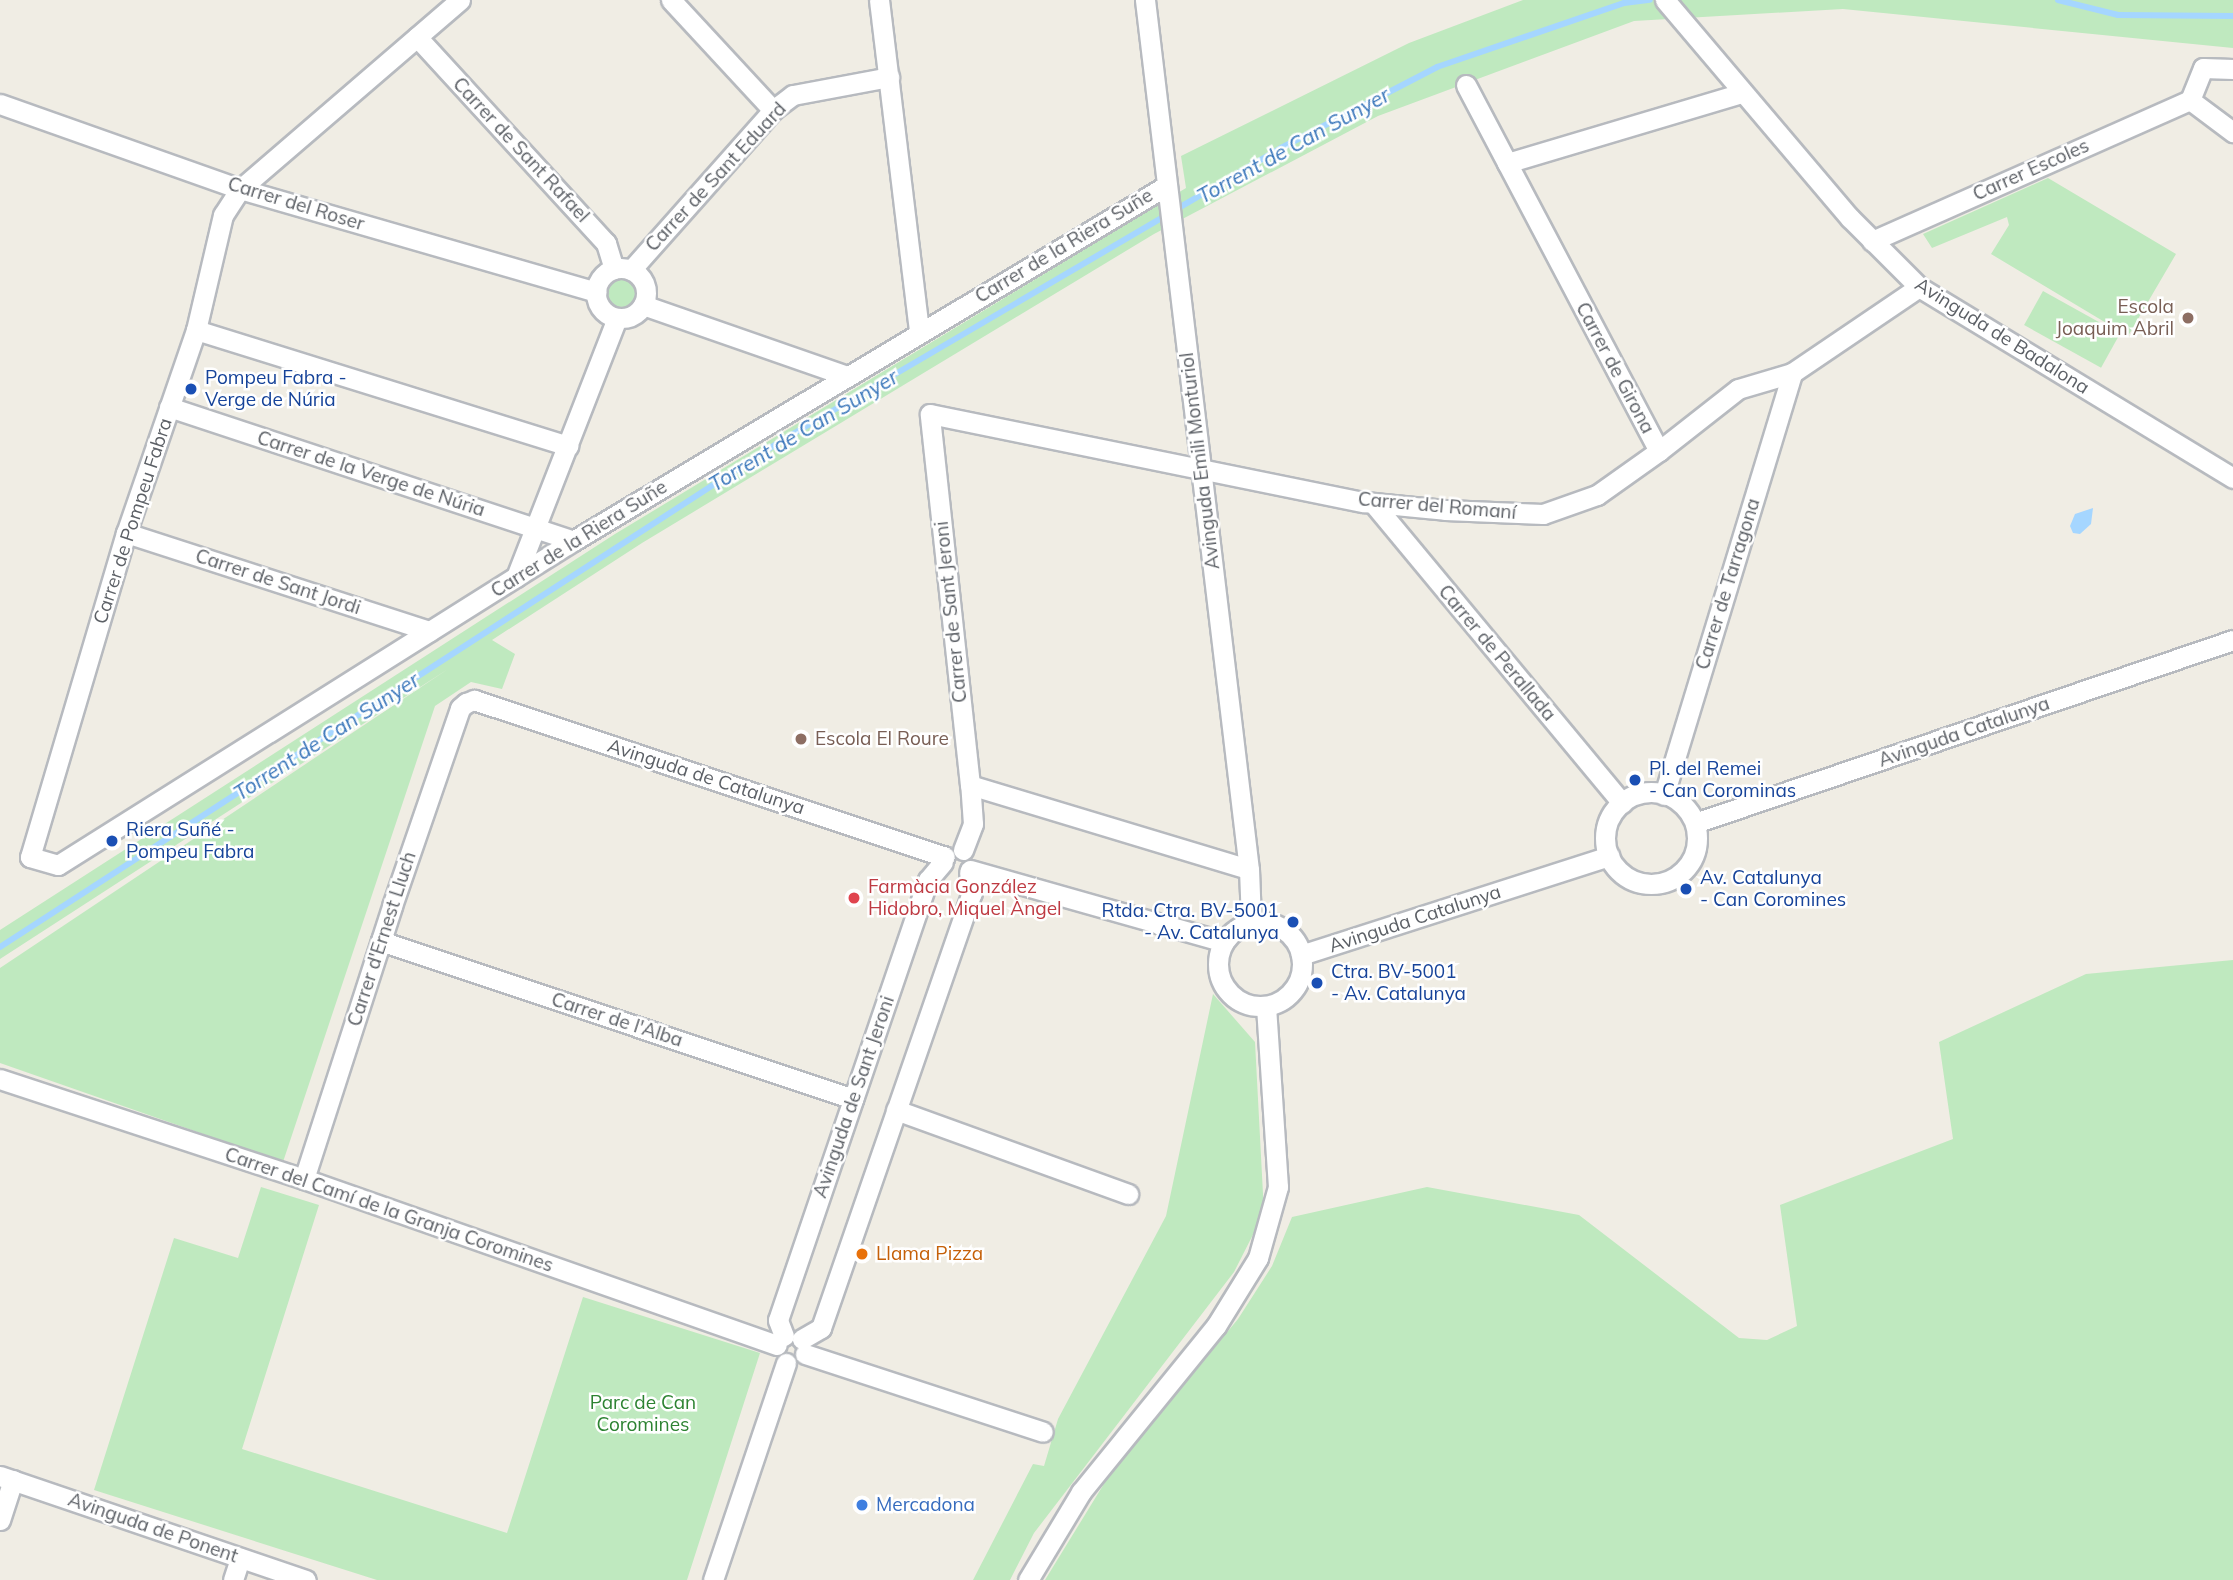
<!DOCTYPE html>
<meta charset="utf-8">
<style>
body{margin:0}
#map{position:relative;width:2233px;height:1580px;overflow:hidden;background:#f0ede4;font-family:Mulish,sans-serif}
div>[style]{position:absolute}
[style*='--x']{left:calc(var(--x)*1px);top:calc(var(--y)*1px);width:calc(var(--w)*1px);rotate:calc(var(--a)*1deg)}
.green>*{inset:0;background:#bfe9bf;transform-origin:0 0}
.round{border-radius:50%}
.water>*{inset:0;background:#a5d6ff}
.stream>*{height:6px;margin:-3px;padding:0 3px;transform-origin:3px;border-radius:3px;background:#a5d6ff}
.roads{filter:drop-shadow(2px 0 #b7babf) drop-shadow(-2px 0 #b7babf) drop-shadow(0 2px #b7babf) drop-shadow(0 -2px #b7babf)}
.minor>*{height:19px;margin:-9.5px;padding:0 9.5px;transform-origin:9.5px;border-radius:9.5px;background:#fff}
.minor>.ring{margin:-9.5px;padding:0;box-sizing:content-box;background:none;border:19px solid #fff;border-radius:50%}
.dots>*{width:19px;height:19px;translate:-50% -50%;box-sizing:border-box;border:4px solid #fff;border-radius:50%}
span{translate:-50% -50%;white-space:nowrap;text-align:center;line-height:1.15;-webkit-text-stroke:5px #fff;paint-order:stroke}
.street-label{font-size:19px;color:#5c6066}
.education-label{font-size:19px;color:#785e54}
.right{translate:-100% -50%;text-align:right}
.left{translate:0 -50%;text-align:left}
.transit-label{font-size:19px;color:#164399}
.health-label{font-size:19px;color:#be3a42}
.food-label{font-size:19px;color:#c56008}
.park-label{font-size:19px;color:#2d8332}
.shop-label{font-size:19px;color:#366cbe}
.water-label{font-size:21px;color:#3976ba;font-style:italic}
</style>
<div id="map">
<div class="green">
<div style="clip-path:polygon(1523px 0,2233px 0,2233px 48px,1843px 9px,1634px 21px,1378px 116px,1154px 234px,642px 543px,492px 640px,515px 654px,502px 689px,471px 682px,435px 706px,283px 1162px,0 1063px,0 968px,448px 669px,0 959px,0 930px,615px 534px,1186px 188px,1181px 156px,1409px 43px)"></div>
<div style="clip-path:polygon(2048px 178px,2176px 254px,2128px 336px,1991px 254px,2009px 225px,2007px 217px,1932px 248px,1923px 234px)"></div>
<div class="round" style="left:596px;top:268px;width:50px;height:50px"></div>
<div style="left:2043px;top:291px;width:88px;height:39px;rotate:29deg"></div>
<div style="clip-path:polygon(2233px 960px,2233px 1580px,1045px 1580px,1110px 1474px,1238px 1319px,1272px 1266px,1292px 1217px,1427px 1187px,1579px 1215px,1739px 1338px,1767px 1340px,1797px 1326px,1780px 1205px,1953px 1139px,1939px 1042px,2086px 974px)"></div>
<div style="clip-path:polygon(1213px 994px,1255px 1042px,1264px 1213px,1234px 1272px,1034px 1533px,1010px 1580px,973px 1580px,1033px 1464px,1044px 1466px,1058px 1419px,1166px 1216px)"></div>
<div style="clip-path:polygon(261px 1187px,319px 1205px,242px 1449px,507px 1533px,583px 1297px,760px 1353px,687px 1580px,377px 1580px,94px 1490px,174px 1238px,238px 1258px)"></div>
</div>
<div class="water">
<div style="clip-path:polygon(2093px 508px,2091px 524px,2080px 534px,2073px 533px,2070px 526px,2075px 514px)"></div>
</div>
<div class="stream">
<div style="--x:2058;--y:0;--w:62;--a:14"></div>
<div style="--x:2118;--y:15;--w:115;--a:0.5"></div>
<div style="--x:0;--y:947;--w:931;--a:-32.94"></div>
<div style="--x:781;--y:441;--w:580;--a:-30.37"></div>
<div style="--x:1281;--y:148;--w:176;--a:-27.4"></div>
<div style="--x:1437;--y:67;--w:198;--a:-18.9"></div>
<div style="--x:1624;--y:3;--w:26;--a:-7"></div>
</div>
<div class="roads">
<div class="minor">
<div style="--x:460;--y:0;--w:290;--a:139.3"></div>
<div style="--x:240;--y:189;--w:31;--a:123"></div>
<div style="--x:223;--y:215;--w:118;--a:103.2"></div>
<div style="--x:196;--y:330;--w:215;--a:109"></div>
<div style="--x:126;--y:533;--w:338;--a:106.5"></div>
<div style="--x:30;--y:857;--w:29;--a:16"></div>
<div style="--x:58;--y:865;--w:608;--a:-32.18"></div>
<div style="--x:573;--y:541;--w:691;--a:-30.91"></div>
<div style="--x:671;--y:0;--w:150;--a:47.2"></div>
<div style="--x:879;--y:0;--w:333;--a:83.1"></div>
<div style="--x:1145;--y:0;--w:875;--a:83.18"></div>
<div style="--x:1249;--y:869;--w:53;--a:87.8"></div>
<div style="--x:1665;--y:0;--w:286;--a:49.7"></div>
<div style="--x:1850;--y:218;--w:98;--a:45"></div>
<div style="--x:1919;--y:287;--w:368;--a:31.3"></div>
<div style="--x:417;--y:37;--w:280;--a:47.5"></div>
<div style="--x:606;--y:243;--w:27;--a:73"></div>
<div style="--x:2233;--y:69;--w:30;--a:-178"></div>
<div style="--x:2203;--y:68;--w:35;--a:112"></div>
<div style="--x:2190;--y:100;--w:54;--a:36.7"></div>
<div style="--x:1466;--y:85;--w:414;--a:62.2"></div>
<div style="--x:1659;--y:451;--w:100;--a:-38.1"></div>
<div style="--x:1738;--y:389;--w:56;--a:-16.5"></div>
<div style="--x:1792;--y:373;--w:153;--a:-34.1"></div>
<div style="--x:0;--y:104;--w:255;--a:19.5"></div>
<div style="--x:240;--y:189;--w:371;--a:16.1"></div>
<div style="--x:1507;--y:163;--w:245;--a:-16.6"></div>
<div style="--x:1872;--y:241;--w:348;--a:-23.9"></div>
<div class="ring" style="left:596px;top:268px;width:31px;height:31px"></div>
<div style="--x:631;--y:270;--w:214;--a:-48.4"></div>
<div style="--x:773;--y:110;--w:25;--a:-37"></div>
<div style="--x:793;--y:95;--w:98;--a:-10.6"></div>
<div style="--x:643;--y:305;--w:216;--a:19.2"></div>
<div style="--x:196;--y:330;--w:390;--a:17.3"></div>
<div style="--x:169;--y:407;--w:426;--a:18.3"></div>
<div style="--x:1373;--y:503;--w:390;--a:50.3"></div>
<div style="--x:126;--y:533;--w:319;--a:17.9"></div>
<div style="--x:516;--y:577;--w:278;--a:-68.7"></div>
<div style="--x:970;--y:785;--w:291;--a:16.8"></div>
<div class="ring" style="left:1605px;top:792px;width:73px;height:73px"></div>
<div style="--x:1664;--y:795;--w:441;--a:-73.1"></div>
<div style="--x:1695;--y:823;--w:568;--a:-18.79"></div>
<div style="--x:963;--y:850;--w:28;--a:-69"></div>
<div style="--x:973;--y:824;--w:39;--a:-94"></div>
<div style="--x:970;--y:785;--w:373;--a:-96.2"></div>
<div style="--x:930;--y:414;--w:443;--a:11.5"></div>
<div style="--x:1364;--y:502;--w:81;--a:5.6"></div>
<div style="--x:1445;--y:510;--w:98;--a:2.3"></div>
<div style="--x:1543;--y:514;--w:57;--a:-19.4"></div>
<div style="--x:1597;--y:495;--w:76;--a:-35.4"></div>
<div style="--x:970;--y:870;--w:264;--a:15.8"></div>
<div class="ring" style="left:1218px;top:922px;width:65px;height:65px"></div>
<div style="--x:381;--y:941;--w:498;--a:18.5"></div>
<div style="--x:1301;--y:955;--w:324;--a:-17.8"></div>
<div style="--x:0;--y:1079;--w:320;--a:18.2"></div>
<div style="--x:304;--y:1179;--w:501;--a:19.34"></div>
<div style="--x:896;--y:1110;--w:247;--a:19.9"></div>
<div style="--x:304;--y:1179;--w:287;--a:-72.1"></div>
<div style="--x:392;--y:906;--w:209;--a:-71"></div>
<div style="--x:460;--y:708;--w:8;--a:-40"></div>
<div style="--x:466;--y:703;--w:9;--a:-21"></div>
<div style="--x:474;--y:700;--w:496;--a:18.4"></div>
<div style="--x:784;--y:1336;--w:17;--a:-111"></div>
<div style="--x:778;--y:1320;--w:465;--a:-71.2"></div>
<div style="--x:928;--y:880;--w:23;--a:-50"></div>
<div style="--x:802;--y:1339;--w:22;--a:-30"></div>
<div style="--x:821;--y:1328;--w:460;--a:-70.9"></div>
<div style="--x:972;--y:893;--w:21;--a:-98"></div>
<div style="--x:805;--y:1354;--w:250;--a:18.1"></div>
<div style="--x:0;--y:1476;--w:323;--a:18.8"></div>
<div style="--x:0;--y:1520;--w:42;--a:-72"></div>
<div style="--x:233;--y:1580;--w:23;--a:-72"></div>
<div style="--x:713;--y:1580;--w:229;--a:-71.4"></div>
<div style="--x:1028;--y:1580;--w:103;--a:-58.9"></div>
<div style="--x:1081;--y:1492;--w:214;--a:-50.9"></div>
<div style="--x:1216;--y:1326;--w:80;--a:-58.3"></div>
<div style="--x:1258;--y:1258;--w:74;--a:-74.3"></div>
<div style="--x:1278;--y:1187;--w:180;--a:-93.8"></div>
</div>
</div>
<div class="dots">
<div style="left:2188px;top:318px;background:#8d6e63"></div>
<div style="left:191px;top:389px;background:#1a4fb4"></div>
<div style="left:801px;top:739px;background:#8d6e63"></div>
<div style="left:1635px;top:780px;background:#1a4fb4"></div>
<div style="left:112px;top:841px;background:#1a4fb4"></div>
<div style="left:1686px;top:889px;background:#1a4fb4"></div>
<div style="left:854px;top:898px;background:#e0444e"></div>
<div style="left:1293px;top:922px;background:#1a4fb4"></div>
<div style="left:1317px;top:983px;background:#1a4fb4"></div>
<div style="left:862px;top:1254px;background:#e8710a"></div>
<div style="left:862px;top:1505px;background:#3f7fe0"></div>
</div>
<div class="street-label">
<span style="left:521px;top:150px;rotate:47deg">Carrer de Sant Rafael</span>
<span style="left:2031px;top:170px;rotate:-24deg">Carrer Escoles</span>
<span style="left:716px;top:177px;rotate:-47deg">Carrer de Sant Eduard</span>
<span style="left:296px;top:204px;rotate:17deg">Carrer del Roser</span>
<span style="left:1064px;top:246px;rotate:-31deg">Carrer de la Riera Suñe</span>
<span style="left:2002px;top:336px;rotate:32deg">Avinguda de Badalona</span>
<span style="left:1615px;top:368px;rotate:62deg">Carrer de Girona</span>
<span style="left:1200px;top:461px;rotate:-97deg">Avinguda Emili Monturiol</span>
<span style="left:371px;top:474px;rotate:18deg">Carrer de la Verge de Núria</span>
<span style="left:1437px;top:506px;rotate:5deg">Carrer del Romaní</span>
<span style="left:133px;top:521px;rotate:-72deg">Carrer de Pompeu Fabra</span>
<span style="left:579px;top:539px;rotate:-32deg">Carrer de la Riera Suñe</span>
<span style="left:278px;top:582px;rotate:18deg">Carrer de Sant Jordi</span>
<span style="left:1728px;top:584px;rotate:-73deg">Carrer de Tarragona</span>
<span style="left:951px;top:612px;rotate:-96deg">Carrer de Sant Jeroni</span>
<span style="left:1497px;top:653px;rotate:50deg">Carrer de Perallada</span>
<span style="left:1964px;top:732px;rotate:-19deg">Avinguda Catalunya</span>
<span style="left:706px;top:777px;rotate:18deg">Avinguda de Catalunya</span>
<span style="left:1415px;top:919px;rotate:-18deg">Avinguda Catalunya</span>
<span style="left:382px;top:939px;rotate:-72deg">Carrer d'Ernest Lluch</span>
<span style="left:617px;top:1020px;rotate:18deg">Carrer de l'Alba</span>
<span style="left:854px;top:1097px;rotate:-71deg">Avinguda de Sant Jeroni</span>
<span style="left:389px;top:1210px;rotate:19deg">Carrer del Camí de la Granja Coromines</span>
<span style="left:153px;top:1528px;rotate:19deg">Avinguda de Ponent</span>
</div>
<div class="education-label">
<span class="right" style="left:2174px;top:318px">Escola<br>Joaquim Abril</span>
<span class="left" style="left:815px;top:739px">Escola El Roure</span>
</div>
<div class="transit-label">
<span class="left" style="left:205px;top:389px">Pompeu Fabra -<br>Verge de Núria</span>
<span class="left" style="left:1649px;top:780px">Pl. del Remei<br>- Can Corominas</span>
<span class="left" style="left:126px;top:841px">Riera Suñé -<br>Pompeu Fabra</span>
<span class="left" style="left:1700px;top:889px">Av. Catalunya<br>- Can Coromines</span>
<span class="right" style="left:1279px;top:922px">Rtda. Ctra. BV-5001<br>- Av. Catalunya</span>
<span class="left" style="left:1331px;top:983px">Ctra. BV-5001<br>- Av. Catalunya</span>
</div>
<div class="health-label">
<span class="left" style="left:868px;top:898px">Farmàcia González<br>Hidobro, Miquel Àngel</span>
</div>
<div class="food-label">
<span class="left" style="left:876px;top:1254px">Llama Pizza</span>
</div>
<div class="park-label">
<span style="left:643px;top:1414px">Parc de Can<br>Coromines</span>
</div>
<div class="shop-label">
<span class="left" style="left:876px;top:1505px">Mercadona</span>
</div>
<div class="water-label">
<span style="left:1293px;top:145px;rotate:-29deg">Torrent de Can Sunyer</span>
<span style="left:803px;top:430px;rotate:-31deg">Torrent de Can Sunyer</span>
<span style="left:326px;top:736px;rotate:-33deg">Torrent de Can Sunyer</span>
</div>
</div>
